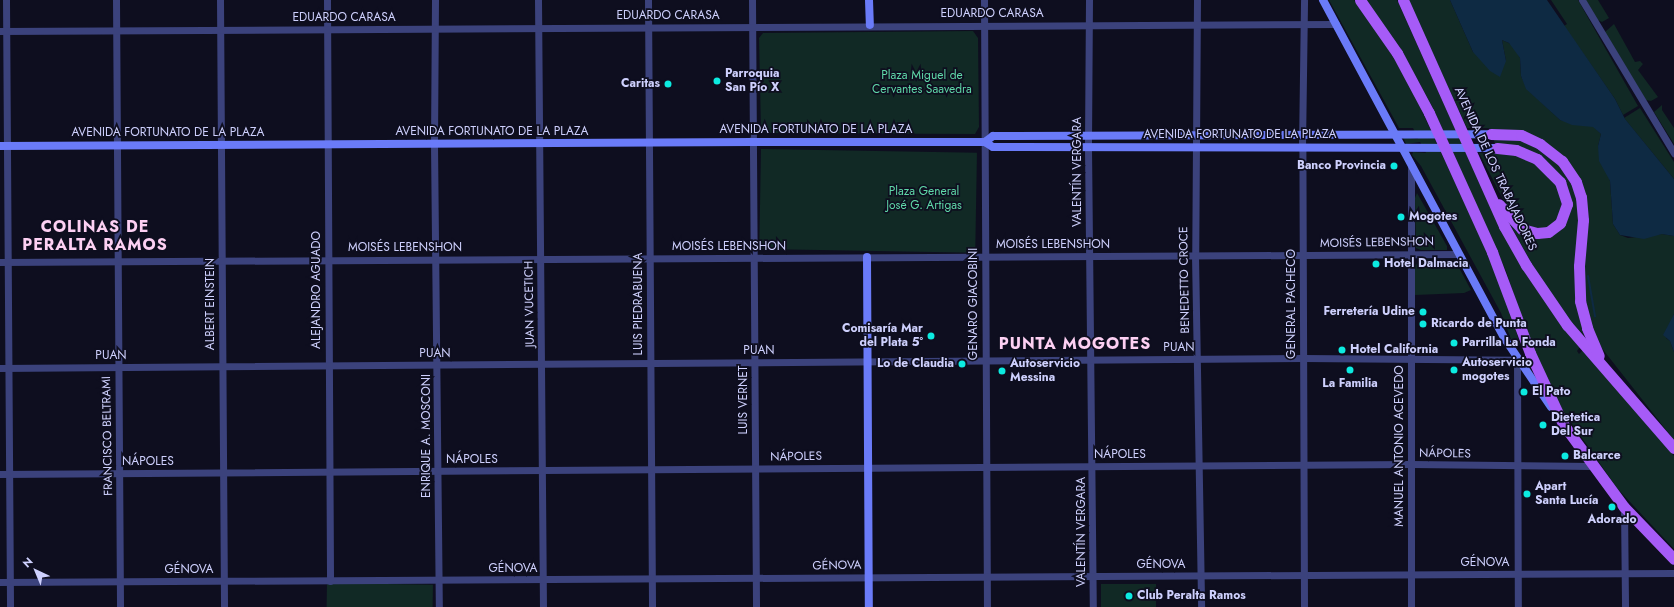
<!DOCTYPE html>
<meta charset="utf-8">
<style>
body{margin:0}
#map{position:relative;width:1674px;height:607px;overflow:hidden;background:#0e0e1f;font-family:Jost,sans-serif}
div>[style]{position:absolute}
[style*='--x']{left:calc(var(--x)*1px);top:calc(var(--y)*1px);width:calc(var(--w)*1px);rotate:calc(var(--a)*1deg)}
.green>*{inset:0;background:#112925;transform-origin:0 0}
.water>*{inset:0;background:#0e2a43}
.stream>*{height:2px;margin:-1px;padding:0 1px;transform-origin:1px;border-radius:1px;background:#0e2a43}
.street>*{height:7px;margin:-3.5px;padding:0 3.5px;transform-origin:3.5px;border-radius:3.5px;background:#3b427c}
.secondary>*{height:8px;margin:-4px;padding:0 4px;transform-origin:4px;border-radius:4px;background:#6a7bf8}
.primary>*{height:11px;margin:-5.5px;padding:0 5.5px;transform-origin:5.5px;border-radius:5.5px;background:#a65bf7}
.dots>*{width:11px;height:11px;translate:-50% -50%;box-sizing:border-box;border:2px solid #0e0e1f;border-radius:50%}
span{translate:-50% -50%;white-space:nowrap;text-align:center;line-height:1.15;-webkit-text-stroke:3.5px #0e0e1f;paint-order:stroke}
.street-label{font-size:12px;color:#ced0fd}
.poi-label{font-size:12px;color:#ced0fd;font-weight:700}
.left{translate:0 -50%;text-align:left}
.right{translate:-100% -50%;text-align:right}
.park-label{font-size:12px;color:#5fd8a8}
.district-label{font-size:16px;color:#fdd0f3;font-weight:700;letter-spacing:1px}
.north{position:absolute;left:16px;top:551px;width:40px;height:40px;-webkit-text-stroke:3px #0e0e1f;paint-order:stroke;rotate:316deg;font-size:11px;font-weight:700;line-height:16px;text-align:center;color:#ced0fd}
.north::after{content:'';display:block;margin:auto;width:14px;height:18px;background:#ced0fd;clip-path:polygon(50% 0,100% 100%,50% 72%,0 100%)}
</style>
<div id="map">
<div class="green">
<div style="clip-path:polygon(1329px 0,1354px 0,1392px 55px,1413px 92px,1488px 254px,1505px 296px,1520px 344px,1518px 347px,1512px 342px,1501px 313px,1421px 166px,1412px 155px,1413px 152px,1426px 153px,1420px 142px,1406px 144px,1403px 137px,1418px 139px,1413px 128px,1399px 128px)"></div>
<div style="clip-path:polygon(1366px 0,1397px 0,1500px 228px,1580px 347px,1577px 351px,1579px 354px,1583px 350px,1674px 456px,1674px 549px,1617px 488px,1559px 405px,1526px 331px,1506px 271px,1432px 106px,1399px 46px)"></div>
<div style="clip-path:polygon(1408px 0,1450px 0,1473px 52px,1506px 61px,1502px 40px,1513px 45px,1520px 58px,1521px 76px,1527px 89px,1560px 120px,1593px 126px,1601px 134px,1598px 146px,1610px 181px,1613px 224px,1620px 235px,1628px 238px,1662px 234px,1674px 236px,1674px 314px,1666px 338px,1670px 341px,1674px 352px,1674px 440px,1597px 342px,1583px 297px,1586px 211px,1557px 151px,1488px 128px,1467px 128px)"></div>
<div style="clip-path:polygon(1551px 0,1578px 0,1638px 106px,1623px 115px,1615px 99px,1564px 26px,1567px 24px)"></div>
<div style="clip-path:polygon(1586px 0,1598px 0,1609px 18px,1602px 22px,1598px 20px)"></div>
<div style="clip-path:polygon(1614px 24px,1635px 62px,1640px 61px,1643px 64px,1638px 70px,1658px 97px,1651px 101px,1646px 100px,1605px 32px)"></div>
<div style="clip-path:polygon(973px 31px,978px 38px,979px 127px,975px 134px,766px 133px,761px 130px,759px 38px,763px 33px)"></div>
<div style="clip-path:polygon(1662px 105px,1662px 110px,1674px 128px,1674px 144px,1654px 112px)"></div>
<div style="clip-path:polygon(1640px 108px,1674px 162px,1674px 179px,1624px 118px)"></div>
<div style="clip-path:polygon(1493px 137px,1518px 139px,1553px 157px,1577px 193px,1585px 336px,1570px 321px,1541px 280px,1508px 221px,1520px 232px,1564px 223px,1558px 175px,1495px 144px)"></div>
<div style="left:761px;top:149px;width:216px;height:100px;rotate:1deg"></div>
<div style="clip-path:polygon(1479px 153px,1517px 154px,1537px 163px,1560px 190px,1562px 212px,1549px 228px,1527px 229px,1505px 203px)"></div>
<div style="clip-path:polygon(1417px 193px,1447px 246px,1447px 250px,1421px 250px,1416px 248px,1415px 198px)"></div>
<div style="clip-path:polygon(1421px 259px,1455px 260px,1471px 290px,1464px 293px,1415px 295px,1415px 266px)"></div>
<div style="left:327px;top:583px;width:106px;height:24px;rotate:1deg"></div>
<div style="left:1101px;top:584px;width:55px;height:23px"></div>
</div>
<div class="water">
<div style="clip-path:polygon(1450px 0,1547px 0,1615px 99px,1625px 119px,1674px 179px,1674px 236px,1662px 234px,1644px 239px,1620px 235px,1613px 224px,1610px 181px,1599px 161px,1598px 146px,1601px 134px,1593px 127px,1572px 125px,1560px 120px,1526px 89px,1521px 76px,1520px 58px,1509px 43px,1502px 40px,1506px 61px,1500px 77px,1490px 71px,1473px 52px)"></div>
<div style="clip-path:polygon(1674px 314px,1674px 352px,1670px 341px,1663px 335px)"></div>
</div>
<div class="stream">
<div style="--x:1588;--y:276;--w:41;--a:80.1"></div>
</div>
<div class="street">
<div style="--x:6;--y:0;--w:607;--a:89.62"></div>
<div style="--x:116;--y:0;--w:607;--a:89.62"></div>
<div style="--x:220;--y:0;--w:607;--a:89.62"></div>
<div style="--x:327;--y:0;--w:581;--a:89.7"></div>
<div style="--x:435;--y:0;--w:144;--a:90.4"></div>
<div style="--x:434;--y:144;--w:463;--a:89.4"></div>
<div style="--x:538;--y:0;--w:607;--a:89.53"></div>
<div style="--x:648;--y:0;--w:607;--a:89.62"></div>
<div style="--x:752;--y:0;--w:607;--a:89.62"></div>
<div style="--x:984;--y:0;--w:607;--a:89.72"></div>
<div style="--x:1089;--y:0;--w:147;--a:90.4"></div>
<div style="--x:1088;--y:147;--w:460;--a:89.4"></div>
<div style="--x:1197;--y:0;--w:255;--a:90.4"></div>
<div style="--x:1195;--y:255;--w:352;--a:89"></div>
<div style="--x:1582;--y:0;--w:179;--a:59"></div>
<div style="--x:0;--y:31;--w:1336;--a:-0.3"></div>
<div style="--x:1411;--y:164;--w:443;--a:90"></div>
<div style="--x:0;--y:262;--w:1458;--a:-0.31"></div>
<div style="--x:0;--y:368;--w:1303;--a:-0.44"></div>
<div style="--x:1303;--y:358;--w:214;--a:0.5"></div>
<div style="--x:1517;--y:360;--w:247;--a:89.8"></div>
<div style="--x:0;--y:474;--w:1411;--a:-0.41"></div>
<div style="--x:1411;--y:464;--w:182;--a:0.6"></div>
<div style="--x:1624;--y:507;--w:100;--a:89.4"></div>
<div style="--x:0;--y:582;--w:1674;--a:-0.31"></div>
<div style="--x:1304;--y:607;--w:460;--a:-90.2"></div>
<div style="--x:1302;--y:147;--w:147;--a:-89.2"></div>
</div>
<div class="secondary">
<div style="--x:869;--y:0;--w:25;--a:88"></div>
<div style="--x:1323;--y:0;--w:385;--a:61.8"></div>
<div style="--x:1505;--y:339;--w:82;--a:55.9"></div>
<div style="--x:985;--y:142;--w:10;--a:-37"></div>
<div style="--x:993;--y:136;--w:498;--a:-0.2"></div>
<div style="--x:0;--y:146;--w:753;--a:-0.3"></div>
<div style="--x:753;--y:142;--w:232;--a:0"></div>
<div style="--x:985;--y:142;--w:9;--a:32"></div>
<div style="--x:993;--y:147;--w:504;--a:0.11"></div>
<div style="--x:867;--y:257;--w:350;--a:89.7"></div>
</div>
<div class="primary">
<div style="--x:1360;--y:0;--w:65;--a:55.1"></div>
<div style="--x:1397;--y:53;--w:68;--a:61.9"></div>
<div style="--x:1429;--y:113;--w:153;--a:65.6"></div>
<div style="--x:1492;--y:252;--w:108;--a:69.4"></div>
<div style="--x:1530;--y:353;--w:78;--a:65.1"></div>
<div style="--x:1563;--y:424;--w:103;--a:53.7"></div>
<div style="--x:1624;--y:507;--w:72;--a:46.1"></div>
<div style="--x:1403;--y:0;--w:248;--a:65.9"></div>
<div style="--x:1504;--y:226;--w:45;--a:60.6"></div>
<div style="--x:1526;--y:265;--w:73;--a:55.7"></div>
<div style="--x:1567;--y:325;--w:163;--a:49"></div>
<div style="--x:1491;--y:134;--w:30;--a:2"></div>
<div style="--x:1521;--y:135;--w:21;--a:25"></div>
<div style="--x:1540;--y:144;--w:28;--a:38"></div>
<div style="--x:1562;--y:161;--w:25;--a:56"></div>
<div style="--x:1576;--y:182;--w:16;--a:72"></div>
<div style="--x:1581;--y:197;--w:23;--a:85"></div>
<div style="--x:1583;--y:220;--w:46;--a:95"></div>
<div style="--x:1579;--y:266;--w:35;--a:88"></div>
<div style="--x:1580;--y:301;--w:28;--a:75"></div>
<div style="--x:1587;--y:328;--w:30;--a:67"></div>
<div style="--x:1497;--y:148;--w:19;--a:6"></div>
<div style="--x:1516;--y:150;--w:23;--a:23"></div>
<div style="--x:1537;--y:159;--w:33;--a:45"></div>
<div style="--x:1560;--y:182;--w:23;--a:72"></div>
<div style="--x:1567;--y:204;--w:20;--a:110"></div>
<div style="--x:1560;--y:223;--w:15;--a:143"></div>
<div style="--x:1548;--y:232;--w:11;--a:175"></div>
<div style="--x:1537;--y:233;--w:16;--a:-165"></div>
<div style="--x:1522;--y:229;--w:34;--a:-133"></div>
</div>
<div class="dots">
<div style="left:717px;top:81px;background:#0cebe1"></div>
<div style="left:668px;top:84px;background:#0cebe1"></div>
<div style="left:1394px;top:166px;background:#0cebe1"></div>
<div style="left:1401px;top:217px;background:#0cebe1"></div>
<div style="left:1376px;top:264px;background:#0cebe1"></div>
<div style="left:1423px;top:312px;background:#0cebe1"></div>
<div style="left:1423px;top:324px;background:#0cebe1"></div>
<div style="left:931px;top:336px;background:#0cebe1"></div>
<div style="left:1454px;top:343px;background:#0cebe1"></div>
<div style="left:1342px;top:350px;background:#0cebe1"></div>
<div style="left:962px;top:364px;background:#0cebe1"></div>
<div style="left:1350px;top:370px;background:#0cebe1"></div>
<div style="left:1454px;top:370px;background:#0cebe1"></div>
<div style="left:1002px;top:371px;background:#0cebe1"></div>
<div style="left:1524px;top:392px;background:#0cebe1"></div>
<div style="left:1543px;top:425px;background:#0cebe1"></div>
<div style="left:1565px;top:456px;background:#0cebe1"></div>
<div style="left:1527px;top:494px;background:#0cebe1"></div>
<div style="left:1612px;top:507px;background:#0cebe1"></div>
<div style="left:1129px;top:596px;background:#0cebe1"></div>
</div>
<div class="street-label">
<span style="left:992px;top:14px">EDUARDO CARASA</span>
<span style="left:668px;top:16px">EDUARDO CARASA</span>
<span style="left:344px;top:18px">EDUARDO CARASA</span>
<span style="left:816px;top:130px">AVENIDA FORTUNATO DE LA PLAZA</span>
<span style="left:492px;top:132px">AVENIDA FORTUNATO DE LA PLAZA</span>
<span style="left:168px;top:133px">AVENIDA FORTUNATO DE LA PLAZA</span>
<span style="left:1240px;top:135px">AVENIDA FORTUNATO DE LA PLAZA</span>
<span style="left:1495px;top:169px;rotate:65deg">AVENIDA DE LOS TRABAJADORES</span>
<span style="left:1078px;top:172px;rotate:-90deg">VALENTÍN VERGARA</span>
<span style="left:1377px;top:243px;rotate:-1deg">MOISÉS LEBENSHON</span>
<span style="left:1053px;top:245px">MOISÉS LEBENSHON</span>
<span style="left:729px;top:247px">MOISÉS LEBENSHON</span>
<span style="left:405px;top:248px">MOISÉS LEBENSHON</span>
<span style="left:1185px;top:280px;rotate:-91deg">BENEDETTO CROCE</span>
<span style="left:317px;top:290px;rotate:-90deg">ALEJANDRO AGUADO</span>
<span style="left:211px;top:304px;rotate:-90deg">ALBERT EINSTEIN</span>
<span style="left:530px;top:304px;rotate:-91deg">JUAN VUCETICH</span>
<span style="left:639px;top:304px;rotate:-90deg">LUIS PIEDRABUENA</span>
<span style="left:974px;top:304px;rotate:-90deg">GENARO GIACOBINI</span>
<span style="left:1292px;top:304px;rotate:-90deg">GENERAL PACHECO</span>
<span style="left:1179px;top:348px">PUAN</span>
<span style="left:759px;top:351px">PUAN</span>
<span style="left:435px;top:354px">PUAN</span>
<span style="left:111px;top:356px">PUAN</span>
<span style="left:744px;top:400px;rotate:-90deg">LUIS VERNET</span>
<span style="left:108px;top:436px;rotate:-91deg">FRANCISCO BELTRAMI</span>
<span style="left:427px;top:436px;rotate:-90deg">ENRIQUE A. MOSCONI</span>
<span style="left:1400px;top:446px;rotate:-90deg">MANUEL ANTONIO ACEVEDO</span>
<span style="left:1445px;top:454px;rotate:1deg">NÁPOLES</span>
<span style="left:1120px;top:455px">NÁPOLES</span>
<span style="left:796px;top:457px;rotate:-1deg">NÁPOLES</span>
<span style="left:472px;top:460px">NÁPOLES</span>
<span style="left:148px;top:462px">NÁPOLES</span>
<span style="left:1082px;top:532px;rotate:-90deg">VALENTÍN VERGARA</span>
<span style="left:1485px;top:563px">GÉNOVA</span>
<span style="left:1161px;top:565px">GÉNOVA</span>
<span style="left:837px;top:566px;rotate:-1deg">GÉNOVA</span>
<span style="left:513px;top:569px">GÉNOVA</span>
<span style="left:189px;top:570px">GÉNOVA</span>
</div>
<div class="poi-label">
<span class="left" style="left:725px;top:81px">Parroquia<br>San Pío X</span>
<span class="right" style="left:660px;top:84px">Caritas</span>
<span class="right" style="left:1386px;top:166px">Banco Provincia</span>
<span class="left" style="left:1409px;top:217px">Mogotes</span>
<span class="left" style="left:1384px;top:264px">Hotel Dalmacia</span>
<span class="right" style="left:1415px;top:312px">Ferretería Udine</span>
<span class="left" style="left:1431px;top:324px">Ricardo de Punta</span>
<span class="right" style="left:923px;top:336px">Comisaría Mar<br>del Plata 5°</span>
<span class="left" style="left:1462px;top:343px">Parrilla La Fonda</span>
<span class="left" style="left:1350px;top:350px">Hotel California</span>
<span class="left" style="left:1462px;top:370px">Autoservicio<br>mogotes</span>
<span class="right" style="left:954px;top:364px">Lo de Claudia</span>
<span class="left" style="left:1010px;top:371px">Autoservicio<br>Messina</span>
<span style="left:1350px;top:384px">La Familia</span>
<span class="left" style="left:1532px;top:392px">El Pato</span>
<span class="left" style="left:1551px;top:425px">Dietetica<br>Del Sur</span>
<span class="left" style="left:1573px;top:456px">Balcarce</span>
<span class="left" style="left:1535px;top:494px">Apart<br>Santa Lucía</span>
<span style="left:1612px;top:520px">Adorado</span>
<span class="left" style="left:1137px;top:596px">Club Peralta Ramos</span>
</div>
<div class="park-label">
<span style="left:922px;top:83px">Plaza Miguel de<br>Cervantes Saavedra</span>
<span style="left:924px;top:199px">Plaza General<br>José G. Artigas</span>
</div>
<div class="district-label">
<span style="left:95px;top:236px">COLINAS DE<br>PERALTA RAMOS</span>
<span style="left:1075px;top:344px">PUNTA MOGOTES</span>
</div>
<div class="north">N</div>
</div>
